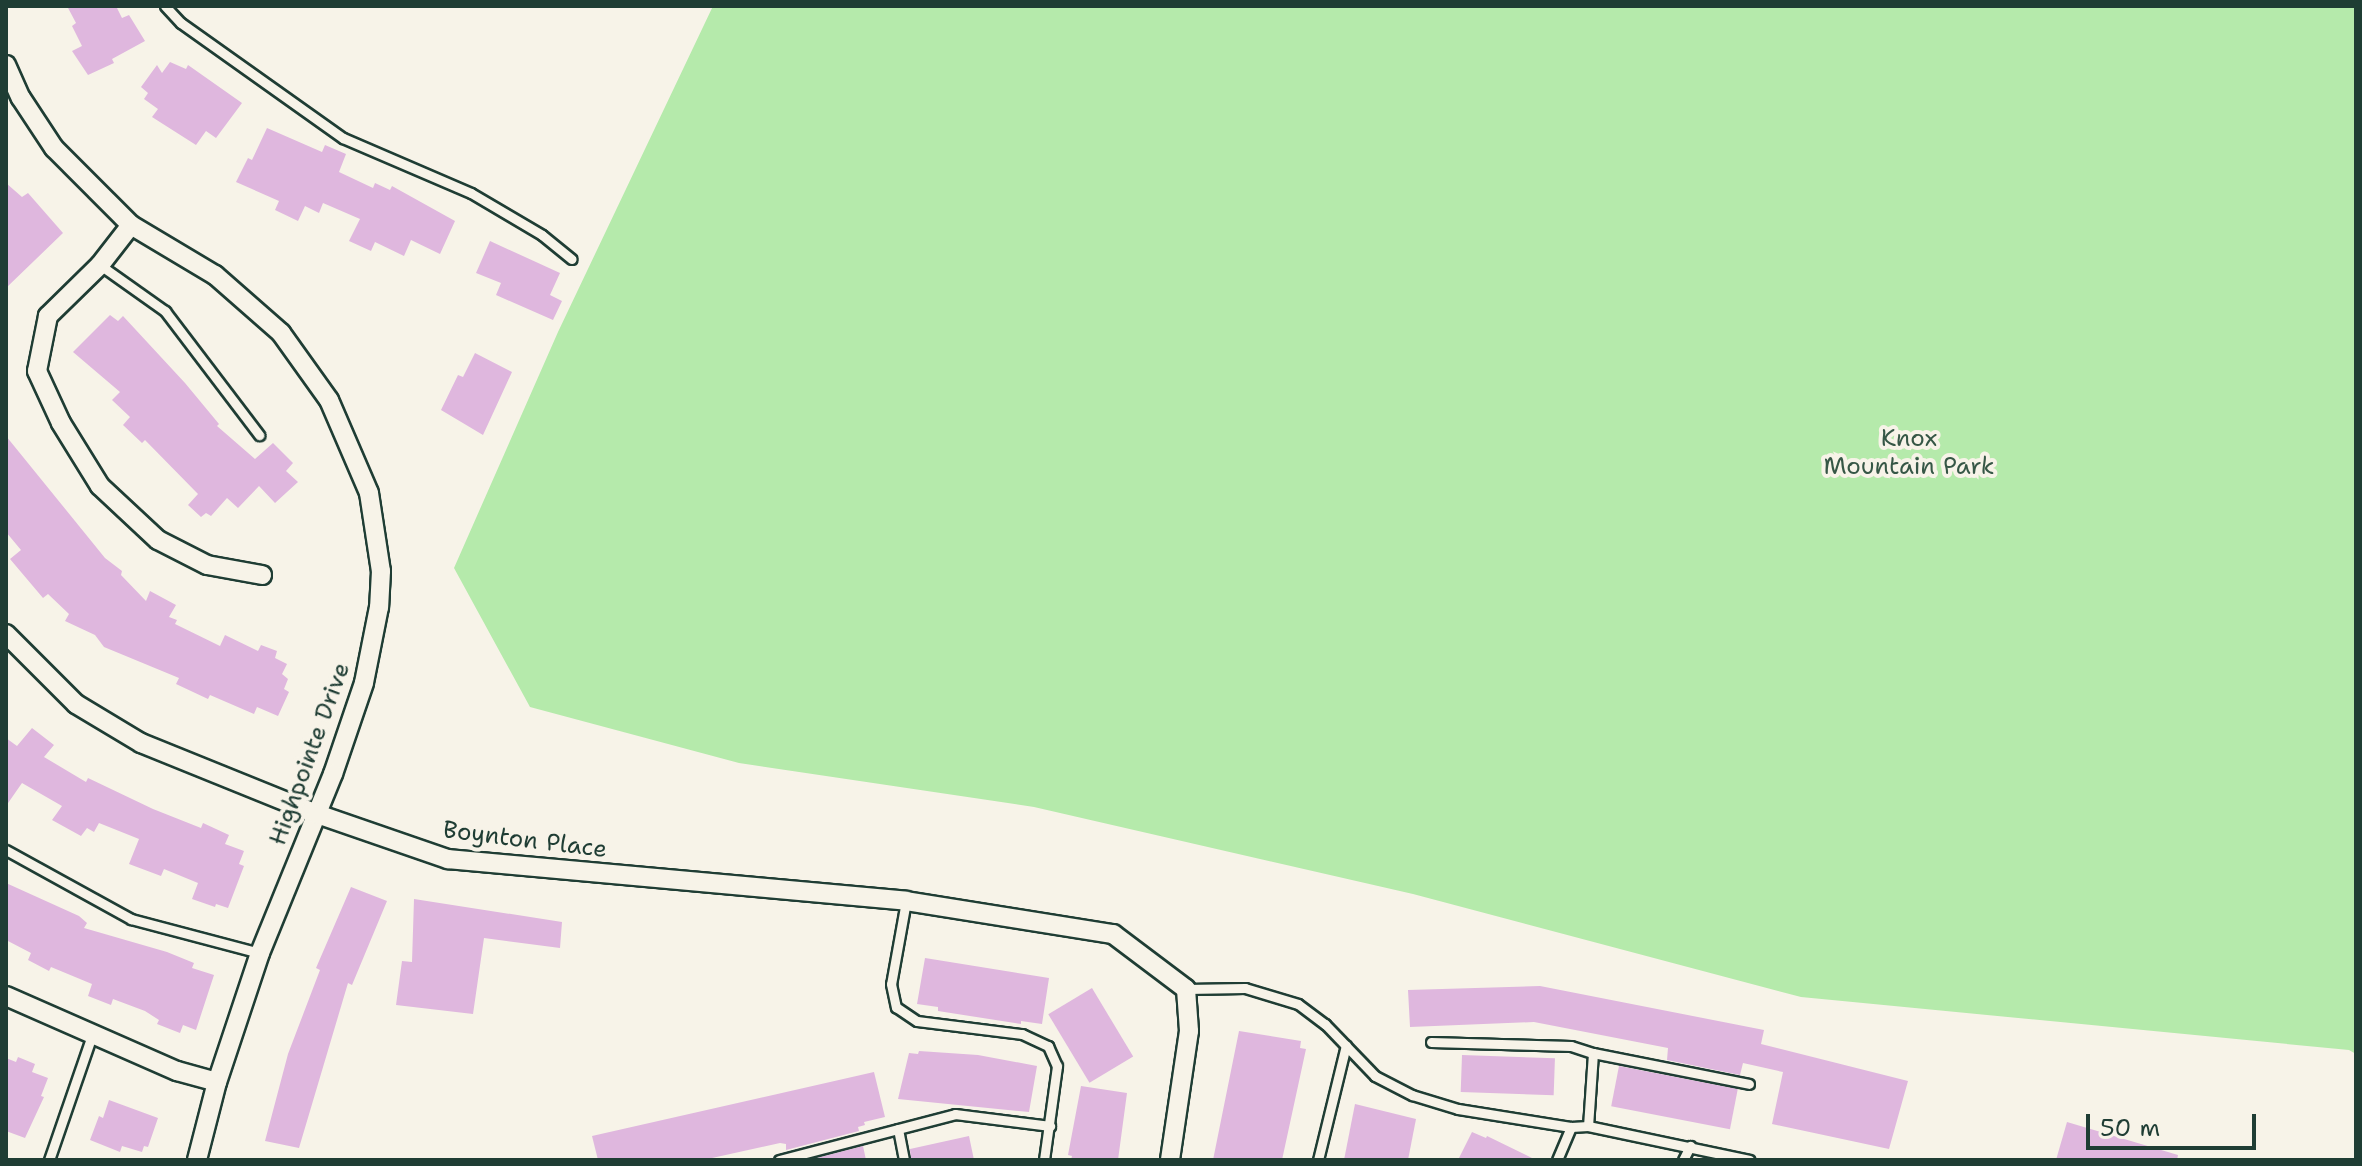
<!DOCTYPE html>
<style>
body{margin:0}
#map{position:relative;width:2362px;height:1166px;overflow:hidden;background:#f7f3e8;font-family:"Shantell Sans",sans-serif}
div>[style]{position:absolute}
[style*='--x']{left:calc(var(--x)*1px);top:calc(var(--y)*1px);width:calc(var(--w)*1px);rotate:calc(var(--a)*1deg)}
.green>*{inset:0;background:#b5eaab}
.building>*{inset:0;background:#dfb7de;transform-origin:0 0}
.roads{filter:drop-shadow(2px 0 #1f3d34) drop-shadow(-2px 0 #1f3d34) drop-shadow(0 2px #1f3d34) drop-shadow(0 -2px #1f3d34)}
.service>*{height:9px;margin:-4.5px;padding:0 4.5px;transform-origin:4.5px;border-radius:4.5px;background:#f7f3e8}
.minor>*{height:18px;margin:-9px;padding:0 9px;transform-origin:9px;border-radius:9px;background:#f7f3e8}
span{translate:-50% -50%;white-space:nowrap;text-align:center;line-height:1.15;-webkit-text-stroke:8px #f7f3e8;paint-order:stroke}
.park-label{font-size:24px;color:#365746}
.street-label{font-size:24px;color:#1f3d34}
.frame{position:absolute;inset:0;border:8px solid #1f3d34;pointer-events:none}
.scale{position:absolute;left:2086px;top:1114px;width:170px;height:36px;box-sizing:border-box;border:4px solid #1f3d34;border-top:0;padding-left:10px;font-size:24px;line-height:28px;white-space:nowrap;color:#1f3d34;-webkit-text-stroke:6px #f7f3e8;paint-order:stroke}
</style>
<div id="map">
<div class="green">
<div style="clip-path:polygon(713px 6px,2356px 6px,2356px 1054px,2349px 1050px,1801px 997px,1413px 894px,1034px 807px,739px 763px,530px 707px,454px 568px,558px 332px)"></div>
</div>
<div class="building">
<div style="clip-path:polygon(67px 6px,116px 6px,122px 18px,129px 15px,145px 41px,112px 59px,114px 63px,88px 75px,72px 51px,82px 46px,72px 26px,76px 23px)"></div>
<div style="clip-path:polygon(170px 62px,186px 69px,188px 65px,242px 103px,216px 138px,206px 131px,196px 145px,152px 117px,158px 109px,144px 99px,148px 93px,141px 87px,157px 65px,162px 73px)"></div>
<div style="clip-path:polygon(267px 128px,322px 152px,325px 145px,346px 154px,339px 172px,373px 188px,375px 183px,390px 190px,392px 186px,455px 221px,440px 254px,411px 240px,404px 256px,375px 242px,371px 251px,349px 241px,360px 219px,323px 203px,319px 213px,305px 206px,298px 221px,275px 210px,279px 201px,236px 182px,248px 158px,252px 160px)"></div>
<div style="clip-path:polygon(6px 183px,22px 197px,28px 193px,63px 233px,6px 288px)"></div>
<div style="clip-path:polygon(490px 241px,560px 273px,550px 295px,562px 301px,553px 320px,496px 295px,501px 283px,476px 273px)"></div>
<div style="clip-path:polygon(110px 315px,118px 321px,123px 316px,185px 383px,219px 424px,217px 426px,255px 459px,273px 443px,293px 463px,286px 471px,298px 482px,275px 503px,259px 486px,238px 508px,227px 498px,211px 516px,206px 513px,201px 517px,188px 505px,198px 494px,145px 440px,142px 443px,123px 425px,130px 417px,112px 400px,120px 392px,73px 352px)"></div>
<div style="clip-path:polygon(475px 353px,512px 372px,483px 435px,441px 410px,458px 375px,463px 377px)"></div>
<div style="clip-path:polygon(6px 436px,105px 558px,122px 571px,121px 575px,146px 601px,150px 591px,176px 605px,169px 617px,177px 620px,175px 624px,220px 646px,225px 635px,258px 651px,261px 645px,277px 651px,275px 658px,287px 664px,282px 674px,288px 679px,284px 689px,289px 692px,278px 716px,257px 707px,254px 714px,210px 695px,208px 699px,176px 684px,179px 678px,104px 647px,95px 635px,65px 621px,69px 614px,48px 594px,43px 598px,10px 559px,21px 550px,6px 532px)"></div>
<div style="clip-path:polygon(32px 728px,54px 745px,44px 757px,86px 782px,88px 778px,153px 809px,201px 828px,203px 823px,229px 835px,225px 844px,244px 851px,239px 864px,244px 866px,228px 908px,216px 904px,215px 907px,192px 899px,198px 883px,164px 869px,161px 876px,129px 864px,139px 839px,99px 823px,94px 832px,87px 828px,81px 836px,52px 820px,62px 806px,22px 783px,6px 806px,6px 738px,17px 746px)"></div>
<div style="clip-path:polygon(6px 883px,79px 916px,87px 923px,84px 928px,167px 952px,194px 963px,192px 968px,214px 975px,196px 1030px,183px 1025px,180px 1033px,157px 1024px,159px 1020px,145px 1011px,113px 999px,111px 1005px,88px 996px,92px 984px,51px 967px,49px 971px,28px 960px,31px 953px,6px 940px)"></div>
<div style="clip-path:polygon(351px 887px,387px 901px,352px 985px,348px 983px,299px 1148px,265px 1141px,288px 1054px,320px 970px,316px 968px)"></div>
<div style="clip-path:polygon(414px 899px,562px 922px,560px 948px,484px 938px,473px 1014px,396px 1005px,402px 961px,412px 962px)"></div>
<div style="clip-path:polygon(925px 958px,1049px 978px,1042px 1024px,1021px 1021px,1021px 1024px,938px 1011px,938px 1007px,917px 1004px)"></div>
<div style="clip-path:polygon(1540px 986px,1764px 1030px,1761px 1044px,1908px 1081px,1889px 1149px,1772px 1124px,1783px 1072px,1743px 1063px,1740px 1075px,1667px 1060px,1668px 1048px,1534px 1022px,1410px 1027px,1408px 990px)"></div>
<div style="left:1092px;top:988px;width:80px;height:51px;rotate:59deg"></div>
<div style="clip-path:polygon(1239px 1031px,1301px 1041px,1300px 1048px,1306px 1049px,1282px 1160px,1213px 1160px)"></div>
<div style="clip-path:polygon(919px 1051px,978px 1055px,1037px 1066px,1029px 1112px,898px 1099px,909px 1053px,918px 1054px)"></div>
<div style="left:1462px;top:1055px;width:93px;height:37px;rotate:2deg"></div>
<div style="clip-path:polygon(18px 1057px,35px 1064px,32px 1072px,48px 1078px,41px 1096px,44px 1097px,25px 1138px,6px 1131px,6px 1058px,16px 1062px)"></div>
<div style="left:1619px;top:1066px;width:121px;height:41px;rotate:11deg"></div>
<div style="clip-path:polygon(874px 1072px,885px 1117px,864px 1122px,865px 1125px,858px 1127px,859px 1131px,786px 1150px,786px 1144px,780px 1143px,703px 1160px,598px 1160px,592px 1136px)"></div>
<div style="clip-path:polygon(1081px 1086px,1127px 1093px,1118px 1160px,1071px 1160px,1072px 1156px,1068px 1155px)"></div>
<div style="clip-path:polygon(109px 1100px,158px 1118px,148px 1147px,144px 1146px,142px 1152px,122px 1146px,120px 1152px,90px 1140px,99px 1116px,103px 1118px)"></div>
<div style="clip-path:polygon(1355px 1104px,1416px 1119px,1408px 1160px,1344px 1160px)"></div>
<div style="clip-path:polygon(2067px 1122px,2178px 1155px,2177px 1160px,2056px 1160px)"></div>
<div style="clip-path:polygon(1472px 1132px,1486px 1138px,1487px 1136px,1536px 1160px,1458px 1160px)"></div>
<div style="clip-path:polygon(969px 1136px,974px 1160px,911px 1160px,910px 1149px)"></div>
<div style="clip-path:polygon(863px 1146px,866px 1160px,809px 1160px)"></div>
</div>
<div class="roads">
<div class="service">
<div style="--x:165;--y:6;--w:23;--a:47"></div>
<div style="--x:181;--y:23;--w:199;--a:35.4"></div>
<div style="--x:343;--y:138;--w:139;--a:23.3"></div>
<div style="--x:471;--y:193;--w:82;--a:30.6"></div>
<div style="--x:542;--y:235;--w:38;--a:39"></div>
<div style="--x:100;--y:265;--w:80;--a:35.3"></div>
<div style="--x:165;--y:311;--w:156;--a:52.8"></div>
<div style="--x:6;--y:850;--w:143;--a:28.9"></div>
<div style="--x:131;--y:919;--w:133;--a:14.8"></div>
<div style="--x:906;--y:901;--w:84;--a:100.2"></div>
<div style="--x:891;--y:984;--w:24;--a:78"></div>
<div style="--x:896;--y:1007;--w:25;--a:34"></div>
<div style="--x:917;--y:1021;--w:106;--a:7.1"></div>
<div style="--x:1022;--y:1034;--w:29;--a:25"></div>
<div style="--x:1048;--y:1046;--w:22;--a:66"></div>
<div style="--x:1057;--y:1066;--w:95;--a:97.9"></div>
<div style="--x:1186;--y:989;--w:59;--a:-1"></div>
<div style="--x:1245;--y:988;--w:55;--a:16.8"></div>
<div style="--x:1298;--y:1004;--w:34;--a:37"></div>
<div style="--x:1325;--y:1024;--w:72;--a:46.1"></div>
<div style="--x:1375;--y:1076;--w:42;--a:27.2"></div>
<div style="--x:1412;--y:1095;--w:48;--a:16.9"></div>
<div style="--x:1458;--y:1109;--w:114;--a:9.1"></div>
<div style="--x:1571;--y:1127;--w:17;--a:-3"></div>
<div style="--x:1588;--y:1126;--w:165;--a:11.9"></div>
<div style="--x:1431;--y:1042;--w:140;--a:1.6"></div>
<div style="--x:1571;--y:1046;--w:23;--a:18"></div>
<div style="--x:1593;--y:1053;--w:73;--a:93.9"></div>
<div style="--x:1593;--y:1053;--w:159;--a:11.2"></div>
<div style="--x:898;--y:1129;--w:32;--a:79"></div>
<div style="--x:49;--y:1160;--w:132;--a:-71"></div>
<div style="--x:779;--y:1160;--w:182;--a:-14.6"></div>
<div style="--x:955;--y:1114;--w:96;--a:7.2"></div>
<div style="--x:1318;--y:1160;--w:118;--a:-76.3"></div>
<div style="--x:1557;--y:1160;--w:36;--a:-67"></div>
<div style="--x:1683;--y:1160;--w:16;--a:-63"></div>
</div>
<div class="minor">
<div style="--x:6;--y:65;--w:36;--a:66"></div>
<div style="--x:21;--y:98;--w:60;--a:56.6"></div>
<div style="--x:54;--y:148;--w:109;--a:45"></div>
<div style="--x:131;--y:225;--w:98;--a:30.8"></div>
<div style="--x:215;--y:275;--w:88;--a:41.3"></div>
<div style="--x:281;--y:333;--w:82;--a:54.4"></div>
<div style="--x:329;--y:400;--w:101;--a:66.7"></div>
<div style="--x:369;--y:493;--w:79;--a:81.3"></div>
<div style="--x:381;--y:571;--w:36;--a:93"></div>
<div style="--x:379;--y:607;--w:77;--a:101.2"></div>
<div style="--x:364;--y:683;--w:96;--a:108.8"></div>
<div style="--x:333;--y:774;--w:193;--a:112.2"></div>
<div style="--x:260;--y:953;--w:136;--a:108.4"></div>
<div style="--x:217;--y:1082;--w:81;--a:104.4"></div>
<div style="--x:131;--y:225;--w:51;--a:127.8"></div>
<div style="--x:100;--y:265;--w:73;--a:135.6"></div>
<div style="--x:48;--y:316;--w:56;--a:101.3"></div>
<div style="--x:37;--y:371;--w:57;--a:65.2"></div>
<div style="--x:61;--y:423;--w:74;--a:58.2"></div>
<div style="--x:100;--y:486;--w:79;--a:43"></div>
<div style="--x:158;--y:540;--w:55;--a:27"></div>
<div style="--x:207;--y:565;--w:56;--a:10.3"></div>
<div style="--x:6;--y:634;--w:99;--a:45"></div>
<div style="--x:76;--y:704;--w:76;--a:31"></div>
<div style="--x:141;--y:743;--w:190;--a:22"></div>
<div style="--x:317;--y:814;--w:139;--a:19"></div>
<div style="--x:448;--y:859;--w:460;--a:5.2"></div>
<div style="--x:906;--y:901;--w:210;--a:9.1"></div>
<div style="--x:1113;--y:934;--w:91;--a:37"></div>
<div style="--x:1186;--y:989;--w:42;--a:85.9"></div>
<div style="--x:1189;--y:1031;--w:130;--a:98.4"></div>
<div style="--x:6;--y:996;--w:187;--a:23.7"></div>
<div style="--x:177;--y:1071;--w:41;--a:15.4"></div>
</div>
</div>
<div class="park-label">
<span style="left:1909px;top:453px">Knox<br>Mountain Park</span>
</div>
<div class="street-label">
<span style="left:310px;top:754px;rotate:-70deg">Highpointe Drive</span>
<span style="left:525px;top:840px;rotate:7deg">Boynton Place</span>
</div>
<div class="frame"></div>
<div class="scale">50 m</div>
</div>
